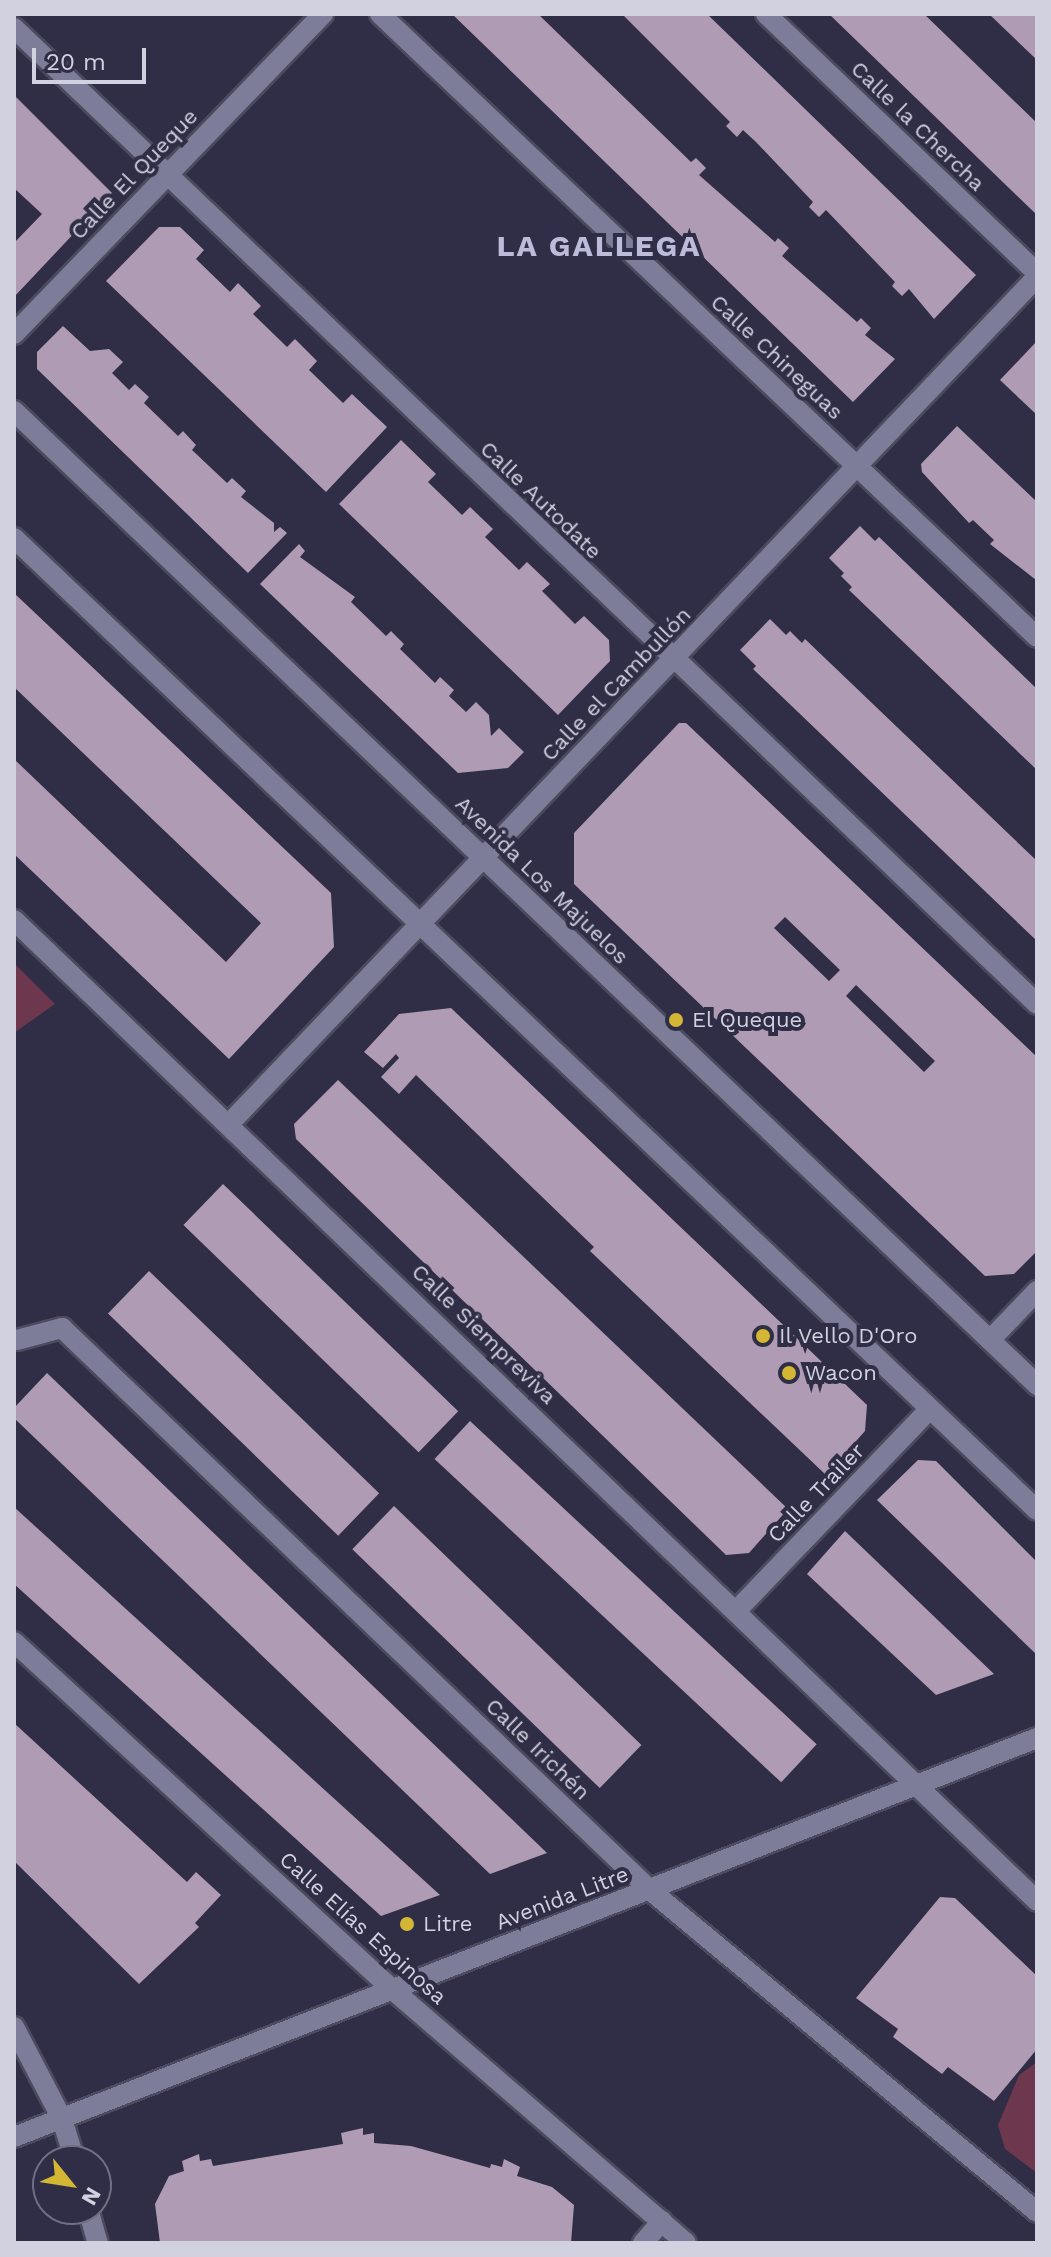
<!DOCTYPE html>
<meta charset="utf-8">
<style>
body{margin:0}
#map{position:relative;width:1051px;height:2257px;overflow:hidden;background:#302e46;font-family:"Work Sans",sans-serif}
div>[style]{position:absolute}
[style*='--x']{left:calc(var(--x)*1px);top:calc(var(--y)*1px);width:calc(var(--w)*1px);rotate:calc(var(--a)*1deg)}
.green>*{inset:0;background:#6d374e}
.building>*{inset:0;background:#b09bb4;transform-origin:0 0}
.roads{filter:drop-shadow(2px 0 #4c4a5e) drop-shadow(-2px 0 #4c4a5e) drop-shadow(0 2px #4c4a5e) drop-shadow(0 -2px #4c4a5e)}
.minor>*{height:20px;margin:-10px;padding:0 10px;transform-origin:10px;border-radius:10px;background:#7e7d99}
.tertiary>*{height:20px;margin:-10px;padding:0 10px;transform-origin:10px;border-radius:10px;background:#7e7d99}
.dots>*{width:22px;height:22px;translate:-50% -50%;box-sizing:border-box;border:4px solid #302e46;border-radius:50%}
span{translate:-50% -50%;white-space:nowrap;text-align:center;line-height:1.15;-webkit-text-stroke:8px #302e46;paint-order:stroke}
.street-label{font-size:22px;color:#d1d1e0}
.poi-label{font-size:22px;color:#d1d1e0}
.left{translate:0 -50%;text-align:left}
.district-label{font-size:30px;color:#bcbbd9;font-weight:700;letter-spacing:2px}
.frame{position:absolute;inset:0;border:16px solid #d1d1e0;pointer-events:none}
.north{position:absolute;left:32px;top:2145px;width:80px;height:80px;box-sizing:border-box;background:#302e46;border:2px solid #706f84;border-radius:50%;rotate:120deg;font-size:22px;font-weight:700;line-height:32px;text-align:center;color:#d1d1e0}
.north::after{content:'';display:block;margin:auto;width:28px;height:36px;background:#d4b635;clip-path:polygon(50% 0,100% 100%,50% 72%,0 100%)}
.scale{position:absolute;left:32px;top:48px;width:114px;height:36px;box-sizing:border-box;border:4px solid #d1d1e0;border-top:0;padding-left:10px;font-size:24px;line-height:28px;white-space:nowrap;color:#d1d1e0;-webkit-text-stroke:6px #302e46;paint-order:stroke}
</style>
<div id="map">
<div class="green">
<div style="clip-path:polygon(14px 963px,55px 1004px,14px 1033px)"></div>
<div style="clip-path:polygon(1037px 2062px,1037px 2173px,1005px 2149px,998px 2125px,1019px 2075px)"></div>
</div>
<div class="building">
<div style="clip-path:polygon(452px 14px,538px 14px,691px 162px,696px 158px,706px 168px,699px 175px,775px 242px,778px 238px,789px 248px,782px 256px,857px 322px,861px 318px,871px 328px,865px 335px,895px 359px,853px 402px)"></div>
<div style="clip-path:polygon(622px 14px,707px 14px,976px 275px,934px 319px,909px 289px,902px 296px,892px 286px,895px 282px,826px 210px,819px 217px,809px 207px,813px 202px,756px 142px,743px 130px,737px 137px,726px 126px,730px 122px)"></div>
<div style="clip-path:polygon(829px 14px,924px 14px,1037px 123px,1037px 215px)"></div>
<div style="clip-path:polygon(989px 14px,1037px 14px,1037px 60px)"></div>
<div style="clip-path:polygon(14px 95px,112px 193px,14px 297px,14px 243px,42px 214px,14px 188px)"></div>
<div style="clip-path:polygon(159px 227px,180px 227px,204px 250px,196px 259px,230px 292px,238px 283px,261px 306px,253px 314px,287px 347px,295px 339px,317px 361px,309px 370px,343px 403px,352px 394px,387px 427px,326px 492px,106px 281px)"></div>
<div style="clip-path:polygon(63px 326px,90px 351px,109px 349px,123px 362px,112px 373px,129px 390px,135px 384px,149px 397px,144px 403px,178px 436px,183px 431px,196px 445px,192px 450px,227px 483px,232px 478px,246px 491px,241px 497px,274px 523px,274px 532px,280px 527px,287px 533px,248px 573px,37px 369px,37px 352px)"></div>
<div style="clip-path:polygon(1037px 341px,1037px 415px,1000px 380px)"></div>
<div style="clip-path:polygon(957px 426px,1037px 502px,1037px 588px,1036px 580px,990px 544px,994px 540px,973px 520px,969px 523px,922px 472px,921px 464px)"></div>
<div style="clip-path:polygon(401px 440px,436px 474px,428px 482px,462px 515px,470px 507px,493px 529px,485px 537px,519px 570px,527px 562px,550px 584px,542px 591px,575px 624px,584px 616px,609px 640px,610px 661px,558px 715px,339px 504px)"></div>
<div style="clip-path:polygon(860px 526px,875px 541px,879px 537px,1037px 689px,1037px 770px,849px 590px,852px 587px,841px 576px,844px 573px,829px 558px)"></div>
<div style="clip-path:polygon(299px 544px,305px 551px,300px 557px,355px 597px,351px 602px,386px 636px,391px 631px,404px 644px,400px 649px,435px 683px,440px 677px,454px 690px,449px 696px,466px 712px,476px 702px,489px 715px,491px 736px,499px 728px,524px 752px,508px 768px,458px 773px,260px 584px)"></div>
<div style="clip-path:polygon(14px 593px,331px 893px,334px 947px,229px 1059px,14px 854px,14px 759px,226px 962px,261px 923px,14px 687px)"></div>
<div style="clip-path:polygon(770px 619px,786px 635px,790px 631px,802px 643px,805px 639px,1037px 861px,1037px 941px,753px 669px,756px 666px,740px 650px)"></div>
<div style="clip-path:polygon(evenodd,679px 723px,686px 723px,1037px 1057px,1037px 1251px,1014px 1274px,985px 1276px,574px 884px,574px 833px,679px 723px,785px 917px,840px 970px,829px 981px,774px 928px,785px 917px,679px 723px,856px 985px,935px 1061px,924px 1072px,846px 996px,856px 985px)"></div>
<div style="clip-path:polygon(451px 1008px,867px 1405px,865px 1431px,826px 1475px,590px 1251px,594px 1247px,416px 1075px,399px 1094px,381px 1077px,399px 1058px,396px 1054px,383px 1068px,364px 1052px,399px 1014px)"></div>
<div style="clip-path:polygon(338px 1080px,788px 1509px,749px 1553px,726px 1555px,296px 1139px,294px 1124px)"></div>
<div style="left:223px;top:1184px;width:327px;height:57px;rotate:44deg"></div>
<div style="left:149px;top:1271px;width:320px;height:59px;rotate:44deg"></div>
<div style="clip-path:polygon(47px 1373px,547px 1853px,490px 1874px,14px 1418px,14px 1408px)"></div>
<div style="left:470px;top:1421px;width:474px;height:52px;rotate:43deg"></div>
<div style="clip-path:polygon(918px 1460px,936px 1461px,1037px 1562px,1037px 1655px,877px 1500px)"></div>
<div style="left:394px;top:1506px;width:344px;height:60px;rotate:44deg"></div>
<div style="clip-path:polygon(14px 1507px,440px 1895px,381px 1916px,14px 1584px)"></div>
<div style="clip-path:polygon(845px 1531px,994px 1674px,936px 1695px,807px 1574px)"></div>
<div style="clip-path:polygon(14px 1723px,187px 1882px,196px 1872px,221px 1895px,195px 1923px,199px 1927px,139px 1984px,14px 1861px)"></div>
<div style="clip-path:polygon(940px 1897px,955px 1898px,1037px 1976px,1037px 2049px,994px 2101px,948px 2067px,942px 2074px,893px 2037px,898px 2029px,856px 1998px)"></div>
<div style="clip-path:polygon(363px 2128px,363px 2135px,374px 2133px,374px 2143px,411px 2146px,490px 2168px,491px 2164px,502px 2167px,504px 2159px,520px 2167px,517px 2176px,552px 2187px,574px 2205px,571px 2243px,160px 2243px,155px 2204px,169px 2176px,184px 2171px,182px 2161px,199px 2154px,200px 2161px,211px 2159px,213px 2166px,343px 2144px,341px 2133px)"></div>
</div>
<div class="roads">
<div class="minor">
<div style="--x:380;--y:14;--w:905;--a:43.48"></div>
<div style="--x:766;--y:14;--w:375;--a:43.7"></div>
<div style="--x:14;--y:28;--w:1414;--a:43.65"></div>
<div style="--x:14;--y:334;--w:445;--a:-46"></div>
<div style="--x:14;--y:920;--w:1417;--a:43.8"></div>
<div style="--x:229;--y:1124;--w:1171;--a:-46.35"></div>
<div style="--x:17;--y:1340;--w:47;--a:-14.9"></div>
<div style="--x:62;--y:1328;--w:813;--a:43.7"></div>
<div style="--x:650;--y:1890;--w:503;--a:39.76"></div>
<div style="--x:990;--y:1340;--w:68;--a:-46.2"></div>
<div style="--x:738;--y:1609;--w:277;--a:-46.2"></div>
<div style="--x:14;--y:1642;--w:515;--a:42.56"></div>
<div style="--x:393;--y:1990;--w:387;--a:40.8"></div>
<div style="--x:14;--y:2027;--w:104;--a:62.4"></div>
<div style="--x:62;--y:2119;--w:44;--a:72.8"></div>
<div style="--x:14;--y:2137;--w:1098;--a:-21.31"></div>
<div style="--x:88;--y:2209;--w:35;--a:74"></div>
<div style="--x:643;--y:2243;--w:29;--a:-49"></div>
</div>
<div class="tertiary">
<div style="--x:14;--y:411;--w:1413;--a:43.59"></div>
<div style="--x:14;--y:538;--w:1411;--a:43.54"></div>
</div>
</div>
<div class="dots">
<div style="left:676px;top:1020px;background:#d4b635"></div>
<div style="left:763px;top:1336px;background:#d4b635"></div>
<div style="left:789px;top:1373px;background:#d4b635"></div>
<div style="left:407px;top:1924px;background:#d4b635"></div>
</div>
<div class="street-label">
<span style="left:918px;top:126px;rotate:44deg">Calle la Chercha</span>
<span style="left:134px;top:174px;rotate:-46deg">Calle El Queque</span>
<span style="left:777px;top:357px;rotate:43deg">Calle Chineguas</span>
<span style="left:541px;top:500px;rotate:44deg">Calle Autodate</span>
<span style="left:616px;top:684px;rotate:-46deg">Calle el Cambullón</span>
<span style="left:542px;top:880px;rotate:44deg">Avenida Los Majuelos</span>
<span style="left:484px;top:1334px;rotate:44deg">Calle Siempreviva</span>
<span style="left:816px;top:1493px;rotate:-46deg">Calle Trailer</span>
<span style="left:538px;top:1749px;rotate:44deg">Calle Irichén</span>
<span style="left:562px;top:1898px;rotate:-21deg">Avenida Litre</span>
<span style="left:363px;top:1928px;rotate:42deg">Calle Elías Espinosa</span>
</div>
<div class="poi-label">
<span class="left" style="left:692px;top:1020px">El Queque</span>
<span class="left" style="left:779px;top:1336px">Il Vello D'Oro</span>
<span class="left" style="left:805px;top:1373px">Wacon</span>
<span class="left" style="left:423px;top:1924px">Litre</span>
</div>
<div class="district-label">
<span style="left:599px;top:246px">LA GALLEGA</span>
</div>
<div class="frame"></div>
<div class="north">N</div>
<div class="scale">20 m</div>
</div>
